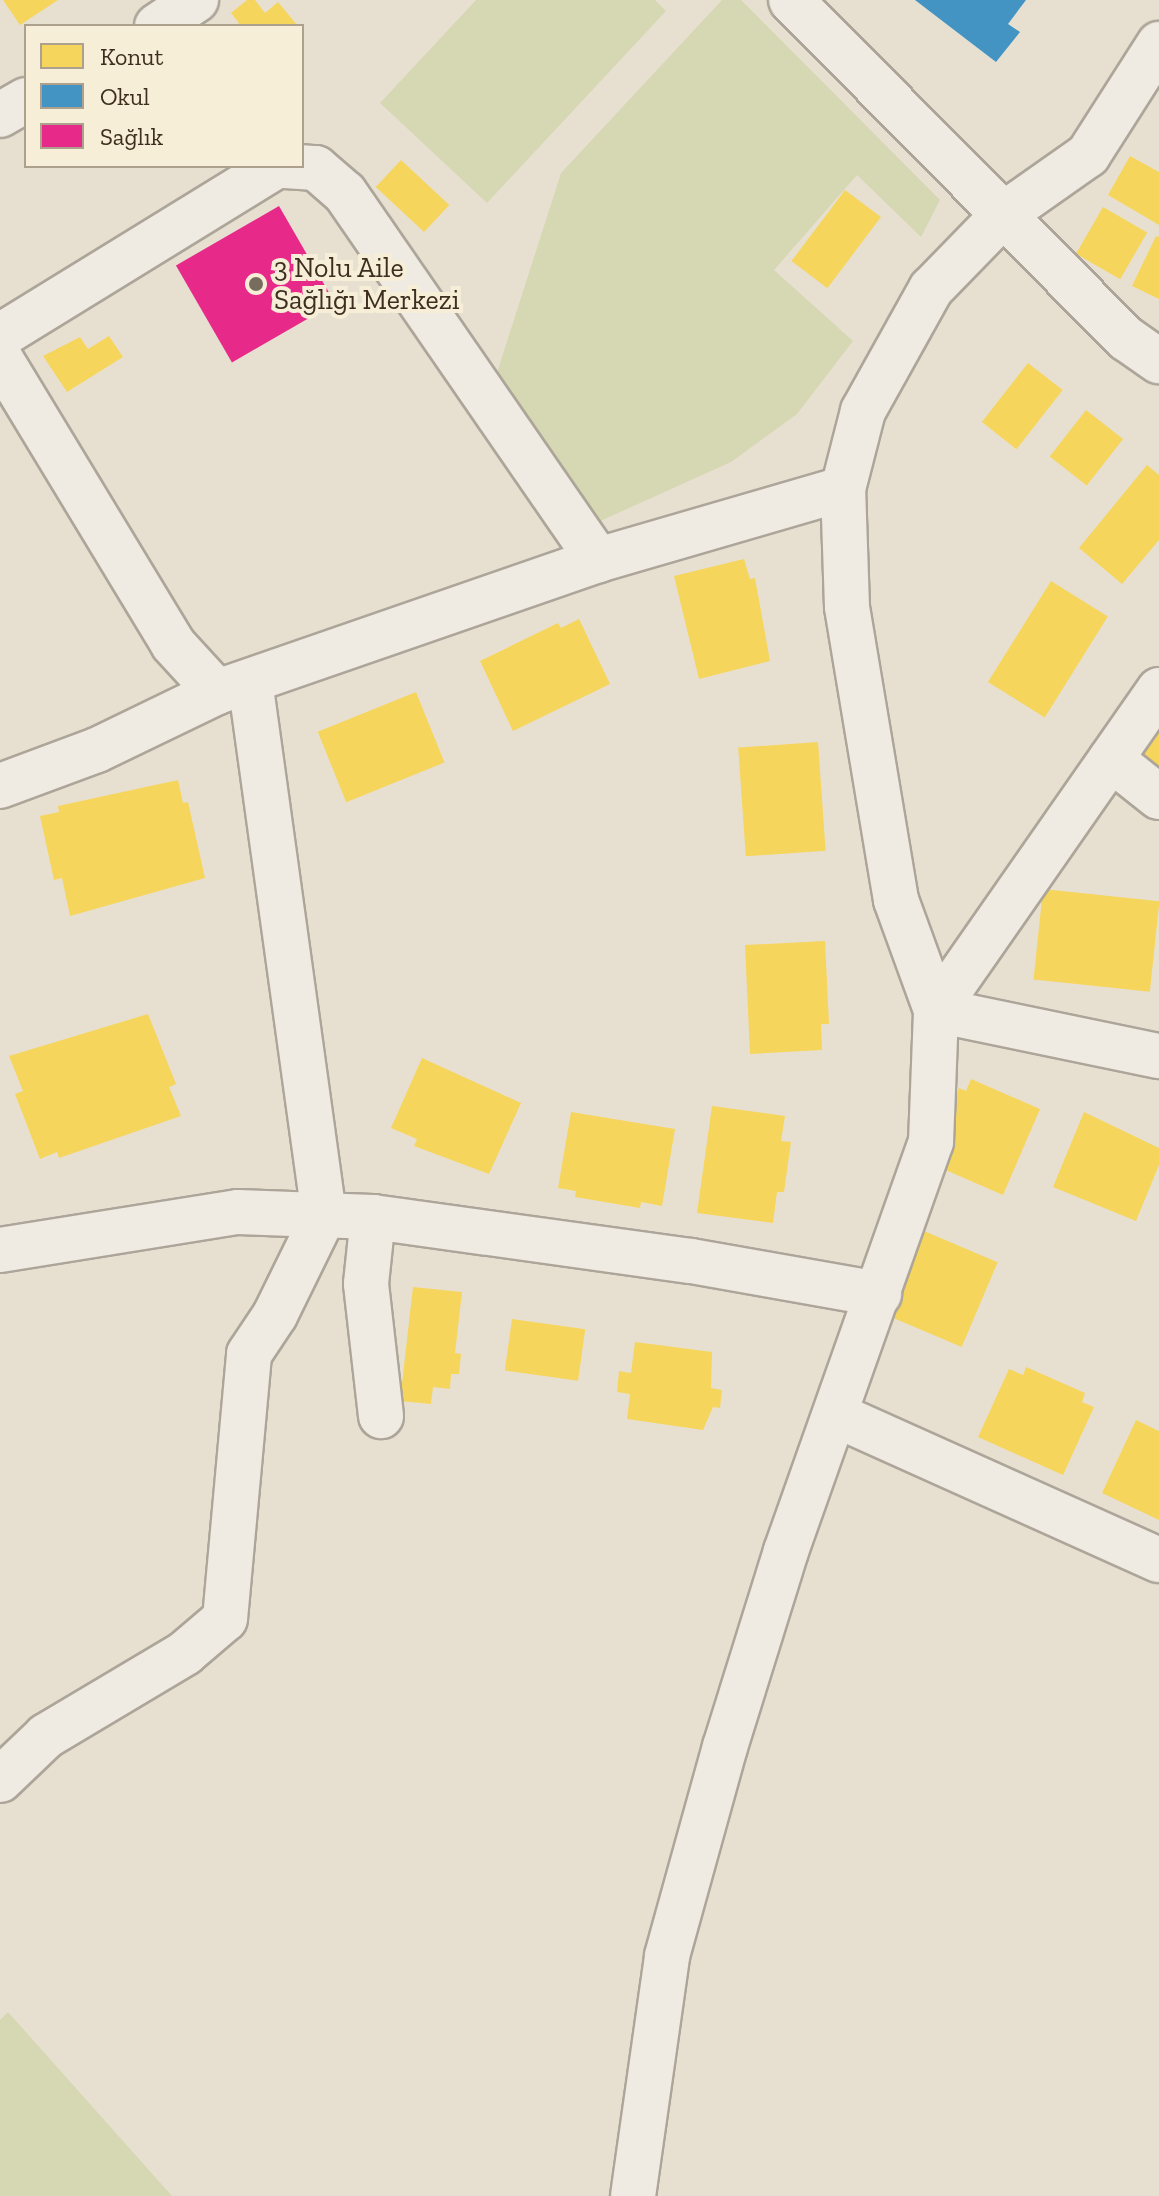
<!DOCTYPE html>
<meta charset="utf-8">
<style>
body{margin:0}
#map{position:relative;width:1159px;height:2196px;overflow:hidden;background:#e7e0d1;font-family:"Zilla Slab",serif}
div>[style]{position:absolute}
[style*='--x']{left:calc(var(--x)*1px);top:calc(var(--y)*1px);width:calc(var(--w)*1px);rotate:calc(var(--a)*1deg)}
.green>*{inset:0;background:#d6d7b3}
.homes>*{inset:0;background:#f6d55c;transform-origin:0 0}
.schools>*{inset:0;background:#4393c3}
.health>*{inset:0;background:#e7298a;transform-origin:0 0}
.roads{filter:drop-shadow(2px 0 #ada599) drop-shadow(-2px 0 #ada599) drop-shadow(0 2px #ada599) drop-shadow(0 -2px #ada599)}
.minor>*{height:44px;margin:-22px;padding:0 22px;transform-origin:22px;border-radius:22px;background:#efebe3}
.dots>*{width:22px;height:22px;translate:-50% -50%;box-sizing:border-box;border:4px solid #f7eed8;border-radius:50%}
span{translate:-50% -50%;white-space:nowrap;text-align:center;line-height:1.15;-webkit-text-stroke:8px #f7eed8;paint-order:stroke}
.poi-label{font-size:28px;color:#3d2e20}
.left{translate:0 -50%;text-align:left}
.legend{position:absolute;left:24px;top:24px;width:280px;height:144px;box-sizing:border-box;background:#f7eed8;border:2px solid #ada18e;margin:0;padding:10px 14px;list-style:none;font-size:24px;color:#3d2e20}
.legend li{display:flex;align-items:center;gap:16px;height:40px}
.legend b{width:40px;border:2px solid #ada18e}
</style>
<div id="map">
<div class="green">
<div style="clip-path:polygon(476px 0,655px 0,666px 11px,487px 203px,380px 103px)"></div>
<div style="clip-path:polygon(722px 0,741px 0,940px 200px,921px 237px,857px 175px,774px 270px,853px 341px,797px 414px,731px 462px,587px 527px,494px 382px,561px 173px)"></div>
<div style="clip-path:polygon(8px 2012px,172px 2196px,0 2196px,0 2020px)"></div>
</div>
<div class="homes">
<div style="clip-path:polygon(3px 0,58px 0,20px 25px)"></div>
<div style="clip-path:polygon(247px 0,255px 0,265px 13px,278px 2px,298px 26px,235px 26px,239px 23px,231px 13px)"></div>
<div style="clip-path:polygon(1130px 156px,1159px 172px,1159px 225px,1108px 195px)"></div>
<div style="left:401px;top:160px;width:66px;height:37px;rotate:43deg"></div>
<div style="left:845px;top:190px;width:45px;height:89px;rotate:37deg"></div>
<div style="left:1103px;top:207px;width:51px;height:54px;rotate:30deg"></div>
<div style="clip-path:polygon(1156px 236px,1159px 237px,1159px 299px,1132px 286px)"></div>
<div style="clip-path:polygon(109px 336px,123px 357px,67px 392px,43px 356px,80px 337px,88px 349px)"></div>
<div style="left:1028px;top:363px;width:44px;height:75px;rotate:38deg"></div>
<div style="left:1086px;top:410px;width:47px;height:59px;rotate:38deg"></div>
<div style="clip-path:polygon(1147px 465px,1159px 475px,1159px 540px,1122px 584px,1079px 548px)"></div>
<div style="clip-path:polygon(744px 559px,750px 579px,755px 578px,770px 661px,699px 679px,674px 576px)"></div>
<div style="left:1051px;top:581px;width:67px;height:119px;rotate:32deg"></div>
<div style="clip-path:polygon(579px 619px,610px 684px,513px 731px,480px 661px,558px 623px,561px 628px)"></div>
<div style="left:416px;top:692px;width:76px;height:106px;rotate:68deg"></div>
<div style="clip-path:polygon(1159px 723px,1159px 780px,1131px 758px)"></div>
<div style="left:818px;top:742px;width:109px;height:80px;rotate:86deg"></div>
<div style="clip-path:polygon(178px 780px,183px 803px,188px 802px,205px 878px,70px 916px,62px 878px,54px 880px,40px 816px,59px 812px,58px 806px)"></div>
<div style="left:1043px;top:889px;width:117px;height:91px;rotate:6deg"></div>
<div style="clip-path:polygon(825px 941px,829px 1024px,821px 1024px,822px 1050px,750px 1054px,745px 945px)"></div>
<div style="clip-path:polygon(148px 1014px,176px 1084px,169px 1087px,181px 1116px,59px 1158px,57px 1152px,40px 1159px,15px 1094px,23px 1091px,9px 1056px)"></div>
<div style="clip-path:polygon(422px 1058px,521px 1103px,489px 1174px,414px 1146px,417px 1139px,391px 1128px)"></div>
<div style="clip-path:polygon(971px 1079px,1040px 1109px,1003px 1195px,934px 1165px,933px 1149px,959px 1088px,966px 1091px)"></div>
<div style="clip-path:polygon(712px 1106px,785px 1116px,781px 1141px,791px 1142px,784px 1192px,777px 1192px,773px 1223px,697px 1213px)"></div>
<div style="clip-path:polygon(571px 1112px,675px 1129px,662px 1206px,641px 1202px,640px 1208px,575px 1197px,576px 1191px,558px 1188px)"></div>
<div style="clip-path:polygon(1084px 1112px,1159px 1148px,1159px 1165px,1136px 1221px,1053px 1187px)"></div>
<div style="left:924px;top:1231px;width:80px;height:92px;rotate:23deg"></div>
<div style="clip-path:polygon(413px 1287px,462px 1292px,455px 1353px,461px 1354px,459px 1374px,451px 1374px,450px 1389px,433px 1387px,431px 1404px,400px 1401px)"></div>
<div style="left:512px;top:1319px;width:74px;height:52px;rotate:8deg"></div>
<div style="clip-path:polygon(635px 1342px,712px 1352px,711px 1388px,722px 1390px,720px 1408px,713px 1407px,703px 1430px,627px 1419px,630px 1394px,617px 1392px,619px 1371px,631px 1373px)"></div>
<div style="clip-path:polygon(1026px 1367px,1085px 1393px,1082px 1402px,1094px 1407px,1063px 1475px,978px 1437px,1009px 1369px,1023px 1375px)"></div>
<div style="clip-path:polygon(1136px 1420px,1159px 1431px,1159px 1520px,1102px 1493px)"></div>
</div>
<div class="schools">
<div style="clip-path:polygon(915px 0,1026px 0,1008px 24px,1020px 32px,996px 62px)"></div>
</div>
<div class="health">
<div style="left:279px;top:206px;width:112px;height:119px;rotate:60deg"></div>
</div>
<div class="roads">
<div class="minor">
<div style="--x:791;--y:0;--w:477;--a:45.3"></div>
<div style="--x:1127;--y:339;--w:39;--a:35"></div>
<div style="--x:157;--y:26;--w:47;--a:-33.7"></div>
<div style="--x:0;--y:115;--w:30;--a:-30"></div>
<div style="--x:285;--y:166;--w:31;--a:4"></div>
<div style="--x:316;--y:168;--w:38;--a:41"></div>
<div style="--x:345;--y:193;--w:446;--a:55.4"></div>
<div style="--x:0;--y:336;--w:324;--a:-31.6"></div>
<div style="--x:0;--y:358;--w:334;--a:58.8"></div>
<div style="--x:173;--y:644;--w:65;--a:47.5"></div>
<div style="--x:1159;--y:690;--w:390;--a:124.9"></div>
<div style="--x:936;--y:1010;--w:228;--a:11.7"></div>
<div style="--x:1111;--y:759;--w:61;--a:38.4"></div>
<div style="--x:0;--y:786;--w:103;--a:-20.4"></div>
<div style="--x:97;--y:750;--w:133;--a:-25.8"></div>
<div style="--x:217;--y:692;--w:403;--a:-19.1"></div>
<div style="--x:598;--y:560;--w:255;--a:-16.2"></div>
<div style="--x:373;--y:1217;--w:67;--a:96"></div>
<div style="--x:366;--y:1284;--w:133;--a:83.5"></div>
<div style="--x:0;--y:1250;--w:241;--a:-9.1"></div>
<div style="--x:238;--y:1212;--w:135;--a:2.1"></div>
<div style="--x:373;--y:1217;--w:321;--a:7.9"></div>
<div style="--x:691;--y:1261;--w:191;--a:10"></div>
<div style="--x:836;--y:1415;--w:354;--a:24.2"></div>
<div style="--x:0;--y:1780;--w:64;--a:-43.7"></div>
<div style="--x:46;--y:1736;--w:162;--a:-30.8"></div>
<div style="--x:185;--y:1653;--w:52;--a:-40.4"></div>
<div style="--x:225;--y:1619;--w:266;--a:-84.8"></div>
<div style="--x:249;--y:1354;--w:47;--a:-56.3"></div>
<div style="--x:275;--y:1315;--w:111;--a:-63.9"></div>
<div style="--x:324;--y:1215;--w:539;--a:-97.89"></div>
<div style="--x:633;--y:2196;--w:242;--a:-81.9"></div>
<div style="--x:667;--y:1956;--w:217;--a:-74.5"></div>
<div style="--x:725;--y:1747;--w:205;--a:-72.7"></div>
<div style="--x:786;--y:1551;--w:434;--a:-70.5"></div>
<div style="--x:931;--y:1142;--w:132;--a:-87.8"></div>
<div style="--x:936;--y:1010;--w:117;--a:-110"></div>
<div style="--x:896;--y:900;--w:297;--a:-99.5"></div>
<div style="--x:847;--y:607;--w:118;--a:-91.9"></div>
<div style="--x:843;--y:489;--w:81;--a:-75.6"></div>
<div style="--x:863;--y:411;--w:140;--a:-60.9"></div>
<div style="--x:931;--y:289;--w:105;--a:-45.8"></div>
<div style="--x:1004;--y:214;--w:103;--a:-35.1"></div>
<div style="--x:1088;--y:155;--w:132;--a:-57.4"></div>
</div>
</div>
<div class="dots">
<div style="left:256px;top:284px;background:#786c5e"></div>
</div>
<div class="poi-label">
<span class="left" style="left:274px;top:284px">3 Nolu Aile<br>Sağlığı Merkezi</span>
</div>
<ul class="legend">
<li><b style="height:22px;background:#f6d55c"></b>Konut</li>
<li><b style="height:22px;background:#4393c3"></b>Okul</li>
<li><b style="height:22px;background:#e7298a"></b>Sağlık</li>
</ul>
</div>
